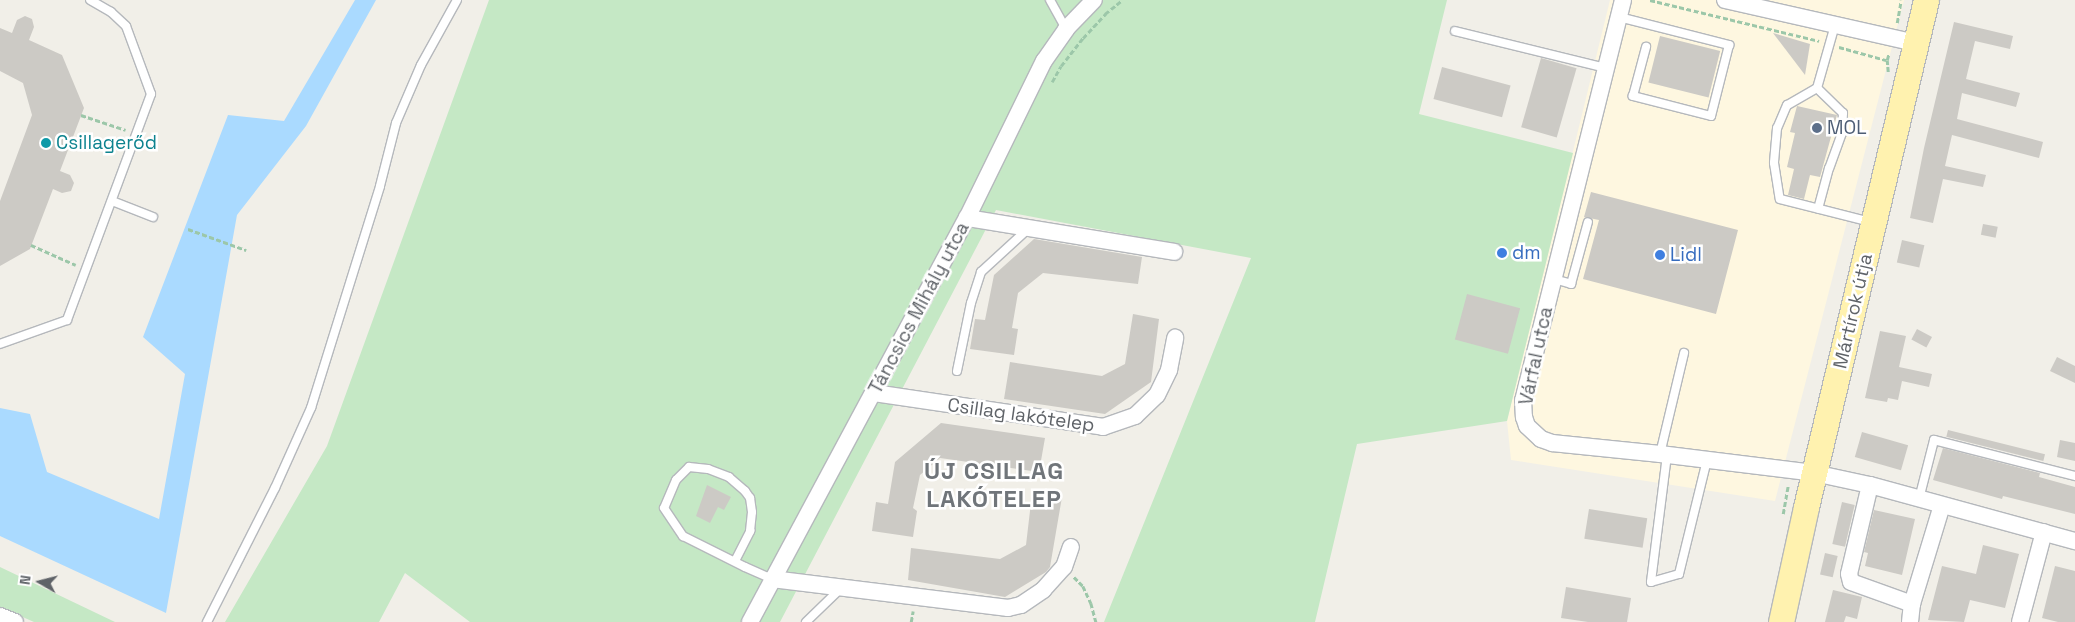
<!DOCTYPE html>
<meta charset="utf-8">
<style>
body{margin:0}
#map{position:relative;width:2075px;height:622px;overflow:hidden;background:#f1efe8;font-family:"Space Grotesk",sans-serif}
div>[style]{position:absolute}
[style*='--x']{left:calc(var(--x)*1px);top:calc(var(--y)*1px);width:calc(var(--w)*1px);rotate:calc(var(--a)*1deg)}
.commercial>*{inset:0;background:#fef7e0}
.green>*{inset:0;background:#c5e8c5}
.water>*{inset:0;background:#aadaff}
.building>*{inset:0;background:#cccac5;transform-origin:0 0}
.path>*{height:2.5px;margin-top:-1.25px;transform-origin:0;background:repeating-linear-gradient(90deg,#9cc7a9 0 5px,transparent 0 7.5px)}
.roads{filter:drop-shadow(1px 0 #b5b8bc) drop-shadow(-1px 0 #b5b8bc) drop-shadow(0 1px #b5b8bc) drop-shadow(0 -1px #b5b8bc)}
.service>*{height:8px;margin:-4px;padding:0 4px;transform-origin:4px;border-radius:4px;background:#fff}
.minor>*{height:16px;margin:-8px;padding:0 8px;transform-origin:8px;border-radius:8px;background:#fff}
.primary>*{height:25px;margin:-12.5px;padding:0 12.5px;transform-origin:12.5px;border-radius:12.5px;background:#fff2af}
.dots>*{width:14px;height:14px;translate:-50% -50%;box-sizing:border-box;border:2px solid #fff;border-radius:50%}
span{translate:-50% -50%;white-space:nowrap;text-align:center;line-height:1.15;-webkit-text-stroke:5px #fff;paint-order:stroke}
.service-label{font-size:19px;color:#4e5e75}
.left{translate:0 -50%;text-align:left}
.culture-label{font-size:19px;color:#0d838f}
.shop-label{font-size:19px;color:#366cbe}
.street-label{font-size:19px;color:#5f6368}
.district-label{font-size:24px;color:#70757a;font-weight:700;letter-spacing:1px}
.north{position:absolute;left:15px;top:557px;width:50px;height:50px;-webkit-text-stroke:4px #fff;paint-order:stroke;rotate:278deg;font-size:14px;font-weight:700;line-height:20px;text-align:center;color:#5f6368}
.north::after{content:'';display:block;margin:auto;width:18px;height:22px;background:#5f6368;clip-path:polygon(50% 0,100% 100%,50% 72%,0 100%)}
</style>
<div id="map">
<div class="commercial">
<div style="clip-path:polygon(1610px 0,1904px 0,1775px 501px,1511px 460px,1507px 421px)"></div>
</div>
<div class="green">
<div style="clip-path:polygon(489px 0,1447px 0,1419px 114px,1573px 153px,1507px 421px,1357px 444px,1315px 622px,1104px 622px,1251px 258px,996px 210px,780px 622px,470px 622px,405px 573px,379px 622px,225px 622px,327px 446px)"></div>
<div style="clip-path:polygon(0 567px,115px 622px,34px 622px,0 607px)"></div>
</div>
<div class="water">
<div style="clip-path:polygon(355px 0,376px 0,306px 126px,237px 215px,166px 613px,0 536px,0 408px,30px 414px,47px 472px,159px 519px,185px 374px,143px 337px,228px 115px,284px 121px)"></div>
</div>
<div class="building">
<div style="clip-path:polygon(25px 16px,32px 19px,34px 27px,29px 40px,62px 55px,84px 108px,60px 171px,70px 175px,74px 183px,71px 191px,62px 193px,53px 189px,30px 249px,0 266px,0 201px,32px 115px,23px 83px,0 71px,0 28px,12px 33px,17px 20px)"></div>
<div style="clip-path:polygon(1954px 22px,2013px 36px,2010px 49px,1975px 41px,1966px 79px,2020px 93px,2016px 107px,1962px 93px,1957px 119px,2043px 142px,2039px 158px,1952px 135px,1945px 166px,1986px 175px,1983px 187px,1943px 179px,1933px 223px,1910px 218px,1924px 148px)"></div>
<div style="clip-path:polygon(1773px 33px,1810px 44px,1805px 75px)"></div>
<div style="left:1660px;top:36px;width:62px;height:48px;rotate:14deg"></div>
<div style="left:1541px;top:58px;width:37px;height:72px;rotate:16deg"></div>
<div style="left:1442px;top:67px;width:71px;height:33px;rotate:15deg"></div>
<div style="clip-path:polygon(1797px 106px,1837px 115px,1820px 177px,1810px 175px,1804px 199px,1788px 195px,1794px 169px,1787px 167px,1795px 133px,1790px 132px)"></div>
<div style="clip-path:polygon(1591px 192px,1738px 230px,1716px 314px,1583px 279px,1599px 220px,1584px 217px)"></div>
<div style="left:1983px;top:224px;width:15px;height:11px;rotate:11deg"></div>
<div style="clip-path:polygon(1034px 239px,1142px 257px,1138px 284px,1043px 273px,1018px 293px,1012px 328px,1018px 329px,1014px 355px,970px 349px,975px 319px,985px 320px,994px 275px)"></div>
<div style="left:1902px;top:240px;width:23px;height:23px;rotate:13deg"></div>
<div style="left:1467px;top:294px;width:55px;height:47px;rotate:15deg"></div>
<div style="clip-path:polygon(1133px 314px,1159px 319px,1151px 382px,1105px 414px,1004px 399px,1010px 362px,1102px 376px,1125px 364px)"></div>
<div style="left:1917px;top:329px;width:17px;height:12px;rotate:28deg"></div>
<div style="clip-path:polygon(1880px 331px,1906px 336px,1899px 367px,1932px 374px,1929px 387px,1902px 381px,1898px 400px,1888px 398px,1887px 402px,1865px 398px)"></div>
<div style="clip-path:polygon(2057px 357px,2075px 366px,2075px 383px,2050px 371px)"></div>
<div style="clip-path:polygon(941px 423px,1045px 438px,1039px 472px,940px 458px,920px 475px,913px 508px,917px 511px,913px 537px,872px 531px,876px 502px,888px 504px,895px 462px)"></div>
<div style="left:1948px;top:430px;width:100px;height:7px;rotate:14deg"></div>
<div style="left:1862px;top:432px;width:48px;height:26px;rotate:16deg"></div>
<div style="clip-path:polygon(2060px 440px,2075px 443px,2075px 461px,2057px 457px)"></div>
<div style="clip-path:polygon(1943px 448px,2040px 473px,2039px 477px,2075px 487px,2075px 514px,2003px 496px,2002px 499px,1933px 480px)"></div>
<div style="clip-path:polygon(707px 485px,731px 497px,724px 510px,718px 507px,710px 523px,696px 516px)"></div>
<div style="clip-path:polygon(1032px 494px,1062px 497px,1050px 567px,1046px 572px,1005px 597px,908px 580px,911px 548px,1000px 559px,1026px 545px)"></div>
<div style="left:1842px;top:502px;width:13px;height:43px;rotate:13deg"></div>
<div style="left:1589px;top:509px;width:59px;height:30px;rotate:9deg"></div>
<div style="clip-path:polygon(1874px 510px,1915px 519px,1902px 575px,1865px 566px,1868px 553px,1864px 552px)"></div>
<div style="clip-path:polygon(1983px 545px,2019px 554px,2005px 608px,1970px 600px,1964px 622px,1928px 620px,1942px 566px,1976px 574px)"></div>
<div style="left:1825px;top:553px;width:13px;height:22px;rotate:13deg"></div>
<div style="clip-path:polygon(2055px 566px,2075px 571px,2075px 622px,2058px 622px,2042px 618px)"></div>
<div style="clip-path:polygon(1566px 587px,1631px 598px,1627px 622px,1588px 622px,1561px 618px)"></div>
<div style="clip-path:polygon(1833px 590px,1862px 597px,1857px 619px,1846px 616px,1844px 622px,1825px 622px)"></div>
</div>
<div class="path">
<div style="--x:1650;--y:0;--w:174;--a:13.6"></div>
<div style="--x:1897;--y:23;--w:23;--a:-80"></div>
<div style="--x:1839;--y:47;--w:49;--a:15.5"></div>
<div style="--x:1888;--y:72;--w:12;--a:-95"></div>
<div style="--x:1887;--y:60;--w:7;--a:-74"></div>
<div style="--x:1052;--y:82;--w:18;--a:-61"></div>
<div style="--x:1061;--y:66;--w:36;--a:-52"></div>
<div style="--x:1083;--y:38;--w:33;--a:-47"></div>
<div style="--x:1105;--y:14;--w:22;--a:-39"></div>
<div style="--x:81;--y:115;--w:47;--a:18.4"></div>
<div style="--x:188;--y:229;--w:62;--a:19.9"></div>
<div style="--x:31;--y:245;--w:49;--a:24"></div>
<div style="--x:1783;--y:514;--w:29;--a:-80"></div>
<div style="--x:1074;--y:577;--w:13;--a:45"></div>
<div style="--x:1083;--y:586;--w:19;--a:65"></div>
<div style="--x:1091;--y:603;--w:20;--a:75"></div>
<div style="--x:911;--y:622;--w:11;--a:-80"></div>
</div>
<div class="roads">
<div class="service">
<div style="--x:1050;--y:0;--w:33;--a:61"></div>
<div style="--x:1619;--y:17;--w:114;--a:14.3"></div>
<div style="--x:1729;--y:45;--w:73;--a:104.2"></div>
<div style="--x:1711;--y:116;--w:81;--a:-165.6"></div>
<div style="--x:1633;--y:96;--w:51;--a:-75.1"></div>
<div style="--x:1835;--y:25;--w:66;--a:105.9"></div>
<div style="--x:1817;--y:88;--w:34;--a:150"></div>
<div style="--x:1787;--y:105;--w:25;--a:113"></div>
<div style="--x:1777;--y:128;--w:35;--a:95"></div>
<div style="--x:1774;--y:163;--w:36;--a:81"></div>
<div style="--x:1780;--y:199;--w:94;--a:14.2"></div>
<div style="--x:1455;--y:31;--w:155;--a:13.8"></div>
<div style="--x:1817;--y:88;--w:36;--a:44"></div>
<div style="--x:1843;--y:113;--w:20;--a:93"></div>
<div style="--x:1842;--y:133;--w:37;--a:110"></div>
<div style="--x:1829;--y:168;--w:42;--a:105"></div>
<div style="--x:112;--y:201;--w:44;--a:21.3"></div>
<div style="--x:1554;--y:279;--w:18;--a:16"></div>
<div style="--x:1571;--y:284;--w:64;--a:-74.7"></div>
<div style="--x:0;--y:344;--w:71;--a:-19.7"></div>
<div style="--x:67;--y:320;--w:241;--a:-69.6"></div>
<div style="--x:151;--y:94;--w:72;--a:-110.2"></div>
<div style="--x:126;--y:26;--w:21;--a:-137"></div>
<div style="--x:111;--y:12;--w:24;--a:-150"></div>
<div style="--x:957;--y:371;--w:69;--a:-78.4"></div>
<div style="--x:971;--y:303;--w:33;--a:-72"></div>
<div style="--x:981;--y:272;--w:64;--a:-42.5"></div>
<div style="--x:1660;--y:454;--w:104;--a:-76.6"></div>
<div style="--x:1667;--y:455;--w:128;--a:97.2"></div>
<div style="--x:1651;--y:582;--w:29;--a:-16"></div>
<div style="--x:1679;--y:574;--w:117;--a:-76.2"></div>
<div style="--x:1919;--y:499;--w:61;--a:-75.7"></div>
<div style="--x:1934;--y:440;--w:146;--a:14.3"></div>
<div style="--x:735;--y:561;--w:34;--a:-63"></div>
<div style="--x:750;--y:531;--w:19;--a:-84"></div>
<div style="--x:752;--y:512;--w:14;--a:-98"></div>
<div style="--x:750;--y:498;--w:9;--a:-126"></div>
<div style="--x:745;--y:491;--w:21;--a:-139"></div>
<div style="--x:729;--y:477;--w:22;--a:-159"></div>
<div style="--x:708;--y:469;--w:19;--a:-174"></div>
<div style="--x:689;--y:467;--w:18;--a:135"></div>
<div style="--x:676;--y:480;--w:30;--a:113"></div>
<div style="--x:664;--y:508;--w:34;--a:56"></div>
<div style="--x:683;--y:536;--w:69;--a:26.6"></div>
<div style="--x:745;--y:567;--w:30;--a:24"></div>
<div style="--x:207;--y:622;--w:150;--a:-63.1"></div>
<div style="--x:275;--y:488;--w:88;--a:-65.8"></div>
<div style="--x:311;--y:408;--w:232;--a:-72.7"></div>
<div style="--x:380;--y:186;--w:65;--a:-75.7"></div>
<div style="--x:396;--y:123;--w:63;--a:-66.7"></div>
<div style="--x:421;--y:65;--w:74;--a:-61"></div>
<div style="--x:806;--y:622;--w:47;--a:-44.1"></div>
</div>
<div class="minor">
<div style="--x:1623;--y:0;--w:412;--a:104"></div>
<div style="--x:1523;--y:400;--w:17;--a:87"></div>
<div style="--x:1524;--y:417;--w:9;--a:72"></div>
<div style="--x:1527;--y:426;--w:19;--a:43"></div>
<div style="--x:1541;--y:439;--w:12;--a:20"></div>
<div style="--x:1552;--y:443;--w:109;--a:5.8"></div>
<div style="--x:1660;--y:454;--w:155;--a:7"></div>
<div style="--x:1814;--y:473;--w:57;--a:12.1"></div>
<div style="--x:1870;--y:485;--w:213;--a:15.3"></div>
<div style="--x:1725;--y:0;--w:196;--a:12.7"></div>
<div style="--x:967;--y:218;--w:210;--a:9.3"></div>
<div style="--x:874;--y:393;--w:232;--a:8.4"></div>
<div style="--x:1103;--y:427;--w:34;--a:-19"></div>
<div style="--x:1135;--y:416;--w:30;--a:-44"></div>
<div style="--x:1157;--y:395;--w:28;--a:-64"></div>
<div style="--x:1169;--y:370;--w:33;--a:-79"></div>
<div style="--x:1870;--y:485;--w:91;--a:103.3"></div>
<div style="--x:1849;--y:574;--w:8;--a:76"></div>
<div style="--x:1851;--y:582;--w:65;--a:19.8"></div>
<div style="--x:772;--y:579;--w:238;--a:7"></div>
<div style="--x:1008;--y:608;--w:13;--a:-13"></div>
<div style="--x:1021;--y:605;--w:27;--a:-34"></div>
<div style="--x:1043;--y:590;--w:31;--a:-48"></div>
<div style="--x:1064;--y:567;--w:21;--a:-71"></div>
<div style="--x:0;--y:616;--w:16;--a:22"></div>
<div style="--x:750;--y:622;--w:459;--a:-61.8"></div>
<div style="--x:967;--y:218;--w:175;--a:-63.9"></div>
<div style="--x:1044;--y:61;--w:39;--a:-55"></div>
<div style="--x:1066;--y:29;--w:40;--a:-46"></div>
<div style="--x:1910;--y:622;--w:18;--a:-84"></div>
<div style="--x:1912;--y:604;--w:103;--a:-73.1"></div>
<div style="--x:2020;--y:622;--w:93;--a:-75.1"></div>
</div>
<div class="primary">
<div style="--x:1781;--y:622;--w:118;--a:-77.7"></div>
<div style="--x:1806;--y:507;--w:521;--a:-76.68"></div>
</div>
</div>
<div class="dots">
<div style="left:1817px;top:128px;background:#5c6f8a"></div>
<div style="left:46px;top:143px;background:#0f9aa8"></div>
<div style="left:1502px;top:253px;background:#3f7fe0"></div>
<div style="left:1660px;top:255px;background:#3f7fe0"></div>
</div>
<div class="service-label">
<span class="left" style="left:1827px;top:128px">MOL</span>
</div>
<div class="culture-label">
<span class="left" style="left:56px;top:143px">Csillagerőd</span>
</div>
<div class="shop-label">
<span class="left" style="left:1512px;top:253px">dm</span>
<span class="left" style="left:1670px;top:255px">Lidl</span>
</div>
<div class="street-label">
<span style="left:919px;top:308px;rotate:-62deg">Táncsics Mihály utca</span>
<span style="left:1853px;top:311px;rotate:-77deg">Mártírok útja</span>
<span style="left:1536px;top:356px;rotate:-78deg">Várfal utca</span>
<span style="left:1021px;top:415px;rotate:8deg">Csillag lakótelep</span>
</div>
<div class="district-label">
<span style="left:994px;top:485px">ÚJ CSILLAG<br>LAKÓTELEP</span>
</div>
<div class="north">N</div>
</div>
